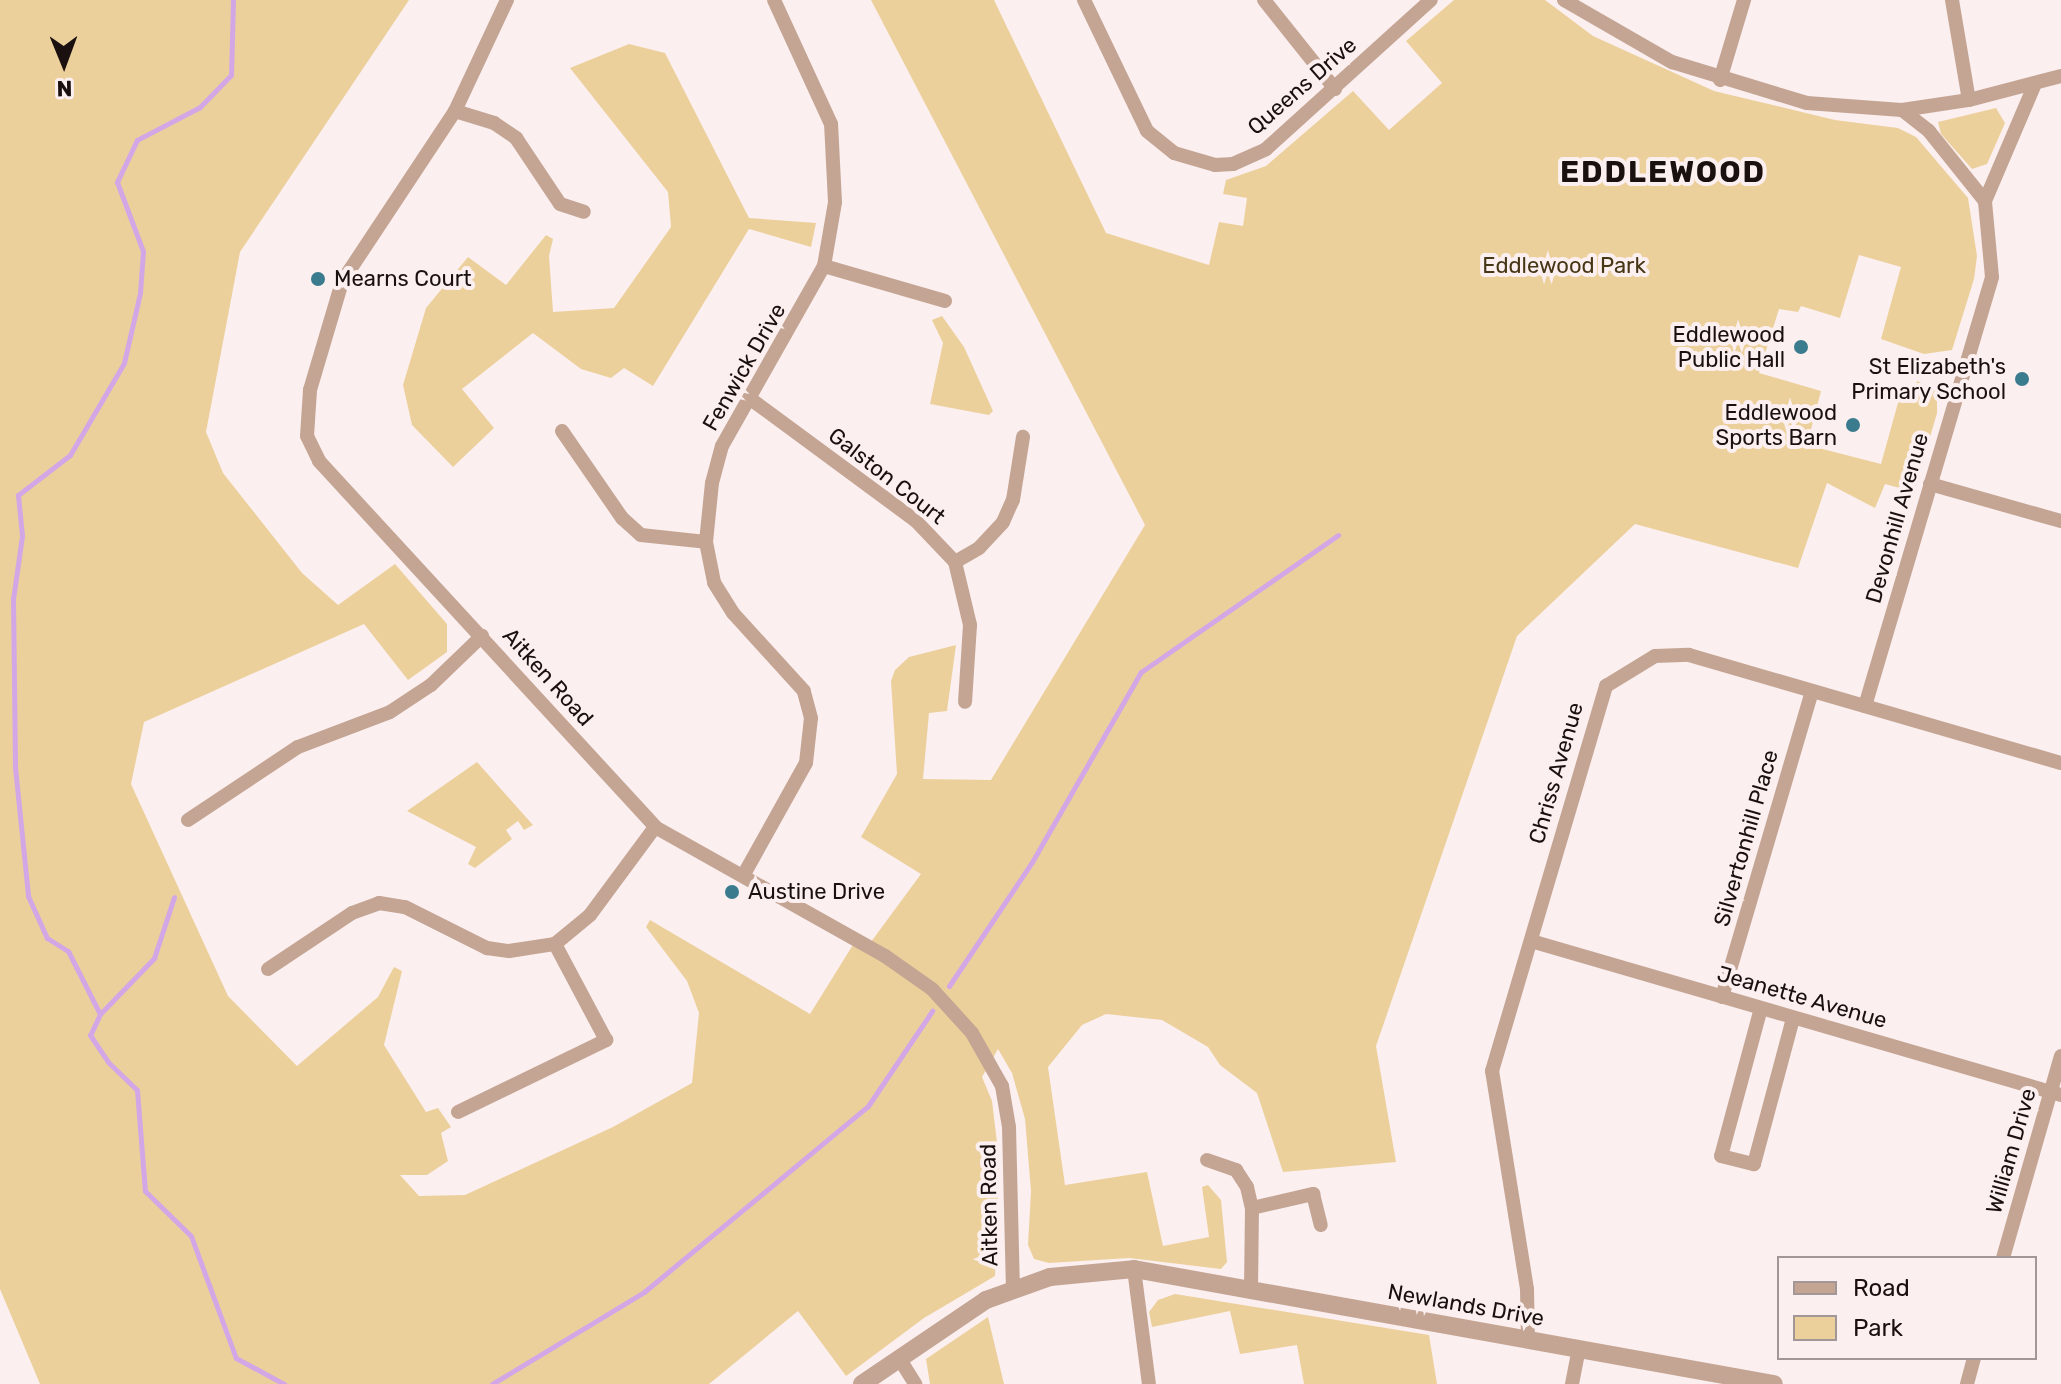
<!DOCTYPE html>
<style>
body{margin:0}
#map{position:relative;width:2061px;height:1384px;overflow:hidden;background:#fcefef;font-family:Rubik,sans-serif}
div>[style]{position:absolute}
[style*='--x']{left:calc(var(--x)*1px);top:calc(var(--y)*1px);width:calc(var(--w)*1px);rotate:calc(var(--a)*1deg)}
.green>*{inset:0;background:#ecd09c}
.stream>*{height:5px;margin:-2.5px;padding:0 2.5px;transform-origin:2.5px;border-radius:2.5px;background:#d3a7e5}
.minor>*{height:14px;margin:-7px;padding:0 7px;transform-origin:7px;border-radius:7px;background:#c4a594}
.tertiary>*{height:18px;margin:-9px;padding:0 9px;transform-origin:9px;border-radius:9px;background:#c4a594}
.dots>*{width:22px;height:22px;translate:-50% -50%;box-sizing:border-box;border:4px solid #fcefef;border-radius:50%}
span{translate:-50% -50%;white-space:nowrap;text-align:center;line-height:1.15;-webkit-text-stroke:8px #fcefef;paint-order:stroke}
.street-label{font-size:22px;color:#1a1010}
.park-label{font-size:22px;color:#453616}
.poi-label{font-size:22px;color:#1a1010}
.left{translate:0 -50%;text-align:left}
.right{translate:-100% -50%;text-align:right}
.district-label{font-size:30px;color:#1a1010;font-weight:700;letter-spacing:2px}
.legend{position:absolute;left:1777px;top:1256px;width:260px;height:104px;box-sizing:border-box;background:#fcefef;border:2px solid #a29696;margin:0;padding:10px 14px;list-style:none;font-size:24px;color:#1a1010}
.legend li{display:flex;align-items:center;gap:16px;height:40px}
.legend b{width:40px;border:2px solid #a29696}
.north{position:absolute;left:24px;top:24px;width:80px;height:80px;-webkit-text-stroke:6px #fcefef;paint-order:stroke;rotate:179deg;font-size:22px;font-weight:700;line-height:32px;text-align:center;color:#1a1010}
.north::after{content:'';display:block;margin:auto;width:28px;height:36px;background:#1a1010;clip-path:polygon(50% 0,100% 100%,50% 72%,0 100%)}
</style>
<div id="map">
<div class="green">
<div style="clip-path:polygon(0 0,409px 0,240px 252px,206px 432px,223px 473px,302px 573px,338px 605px,395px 564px,447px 624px,447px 652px,408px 680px,364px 624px,144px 722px,131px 784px,228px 996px,297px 1066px,378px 997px,394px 967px,402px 971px,384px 1045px,426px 1112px,438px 1108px,451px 1127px,441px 1133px,448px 1161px,427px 1175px,400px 1175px,419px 1196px,465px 1195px,613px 1127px,692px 1083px,699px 1013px,687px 981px,646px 927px,650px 920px,810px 1014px,856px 940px,868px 946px,921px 874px,861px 837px,897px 774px,891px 681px,895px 670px,909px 657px,956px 645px,947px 711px,929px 713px,923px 779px,991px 780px,1145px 525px,871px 0,994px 0,1106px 233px,1209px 265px,1219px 222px,1243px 226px,1247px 198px,1223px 194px,1226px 180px,1266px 166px,1353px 91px,1389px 130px,1442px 83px,1406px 41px,1454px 0,1545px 0,1593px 36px,1714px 91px,1835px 120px,1898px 128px,1916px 137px,1968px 198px,1977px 256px,1974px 279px,1952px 350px,1924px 354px,1881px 339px,1901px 267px,1859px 255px,1840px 318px,1801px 306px,1798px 312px,1779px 309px,1759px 373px,1821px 391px,1807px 445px,1881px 464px,1901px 392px,1913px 395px,1917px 381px,1937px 390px,1937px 413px,1914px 492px,1885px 484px,1875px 508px,1827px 483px,1798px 568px,1635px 524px,1517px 636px,1376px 1046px,1396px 1162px,1283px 1172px,1257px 1093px,1220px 1065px,1208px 1047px,1162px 1020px,1106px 1014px,1082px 1025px,1048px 1067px,1065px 1185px,1147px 1172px,1163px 1246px,1209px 1237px,1202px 1187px,1208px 1185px,1221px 1200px,1227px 1262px,1221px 1269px,1129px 1258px,1049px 1263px,1034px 1259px,1028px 1245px,1031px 1191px,1025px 1119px,1012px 1073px,998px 1049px,982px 1077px,992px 1101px,999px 1159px,995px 1276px,924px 1318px,846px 1376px,798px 1311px,709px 1384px,40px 1384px,0 1289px)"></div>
<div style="clip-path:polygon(629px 44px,665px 53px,749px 218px,816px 223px,811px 247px,749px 229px,653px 386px,624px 368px,611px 378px,581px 369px,533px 333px,462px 389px,494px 428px,453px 467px,412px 425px,403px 385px,426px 308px,468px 257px,506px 285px,546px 235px,553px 239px,549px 256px,553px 312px,614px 308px,671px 227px,668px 192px,570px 68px)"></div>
<div style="clip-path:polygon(1996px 108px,2005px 123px,1987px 164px,1972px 169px,1941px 134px,1938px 122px)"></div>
<div style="clip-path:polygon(942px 316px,964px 347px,993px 411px,989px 415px,930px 404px,943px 343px,932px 320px)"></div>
<div style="clip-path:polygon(477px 762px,533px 825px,524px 830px,518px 821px,506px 830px,512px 839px,475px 868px,468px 864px,476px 847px,407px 811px)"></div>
<div style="clip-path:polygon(1175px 1294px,1429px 1335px,1437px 1384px,1304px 1384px,1297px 1345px,1240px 1354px,1230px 1311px,1152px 1327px,1149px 1312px,1158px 1300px)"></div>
<div style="clip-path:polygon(988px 1317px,1004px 1384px,930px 1384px,926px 1359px)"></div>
</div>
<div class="stream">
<div style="--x:233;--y:0;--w:75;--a:91.5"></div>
<div style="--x:231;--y:75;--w:45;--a:134.1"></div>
<div style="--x:200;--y:107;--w:71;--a:152.4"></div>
<div style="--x:137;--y:140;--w:47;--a:115.5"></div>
<div style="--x:117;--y:182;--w:74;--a:69.4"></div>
<div style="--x:143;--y:251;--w:42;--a:94.1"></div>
<div style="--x:140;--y:293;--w:72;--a:102.9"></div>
<div style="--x:124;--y:363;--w:107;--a:120.4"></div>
<div style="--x:70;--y:455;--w:66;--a:142.4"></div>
<div style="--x:18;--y:495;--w:41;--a:84.4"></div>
<div style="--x:22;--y:536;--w:64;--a:98.1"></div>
<div style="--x:13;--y:599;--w:168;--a:89.3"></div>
<div style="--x:15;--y:767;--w:130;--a:84.2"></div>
<div style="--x:28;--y:896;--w:46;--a:65.7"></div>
<div style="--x:47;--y:938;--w:25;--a:32"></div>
<div style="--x:68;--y:951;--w:71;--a:63.1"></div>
<div style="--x:100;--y:1014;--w:23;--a:115"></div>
<div style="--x:90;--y:1035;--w:32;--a:56"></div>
<div style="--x:108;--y:1062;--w:40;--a:44"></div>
<div style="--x:137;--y:1090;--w:101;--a:85.5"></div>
<div style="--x:145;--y:1191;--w:64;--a:44.4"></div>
<div style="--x:191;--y:1236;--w:130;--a:69.8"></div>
<div style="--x:236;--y:1358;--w:55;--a:28.4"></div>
<div style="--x:949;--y:986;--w:149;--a:-56.2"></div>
<div style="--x:1032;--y:862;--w:219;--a:-60.2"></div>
<div style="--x:1141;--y:672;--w:240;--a:-34.8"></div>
<div style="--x:100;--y:1014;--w:78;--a:-46"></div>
<div style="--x:154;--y:958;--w:64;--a:-71.8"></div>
<div style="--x:492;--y:1384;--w:178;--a:-31.2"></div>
<div style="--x:644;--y:1292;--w:291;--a:-39.7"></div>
<div style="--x:868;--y:1106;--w:115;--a:-56"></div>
</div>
<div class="minor">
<div style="--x:507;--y:0;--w:123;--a:115.1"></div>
<div style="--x:455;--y:111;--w:205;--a:123.5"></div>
<div style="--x:342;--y:282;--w:113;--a:106.5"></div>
<div style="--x:310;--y:390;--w:46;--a:93.7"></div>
<div style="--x:307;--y:436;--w:28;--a:64"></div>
<div style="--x:319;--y:461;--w:497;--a:47.4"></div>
<div style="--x:655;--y:827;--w:264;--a:29.3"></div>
<div style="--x:885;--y:956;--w:57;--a:35.1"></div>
<div style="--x:932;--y:989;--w:59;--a:47.7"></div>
<div style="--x:972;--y:1033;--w:61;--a:60.5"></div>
<div style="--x:1002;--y:1086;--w:42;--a:80.3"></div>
<div style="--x:1009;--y:1127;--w:162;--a:88.6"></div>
<div style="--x:1084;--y:0;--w:145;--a:64.3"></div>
<div style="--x:1147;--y:131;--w:35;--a:39"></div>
<div style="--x:1174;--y:153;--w:43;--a:16.3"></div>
<div style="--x:1215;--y:165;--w:18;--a:-3"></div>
<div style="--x:1233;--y:164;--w:36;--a:-24"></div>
<div style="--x:1266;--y:149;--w:222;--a:-42.1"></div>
<div style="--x:1264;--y:0;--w:114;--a:51.4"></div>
<div style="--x:1564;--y:0;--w:125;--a:29.9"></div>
<div style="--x:1672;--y:62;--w:141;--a:16.9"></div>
<div style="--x:1807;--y:103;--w:95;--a:4.2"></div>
<div style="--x:1902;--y:110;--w:68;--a:-8.5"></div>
<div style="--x:1969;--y:100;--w:95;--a:-14.6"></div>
<div style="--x:1952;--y:0;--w:101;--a:80.4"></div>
<div style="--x:1720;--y:80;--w:84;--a:-73.3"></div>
<div style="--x:455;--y:111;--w:41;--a:17.1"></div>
<div style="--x:494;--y:123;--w:27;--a:34"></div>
<div style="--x:516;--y:138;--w:79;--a:56.3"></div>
<div style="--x:560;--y:204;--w:25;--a:18"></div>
<div style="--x:1985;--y:201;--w:125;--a:-66.9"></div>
<div style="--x:824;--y:266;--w:126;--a:16.1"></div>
<div style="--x:752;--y:400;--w:204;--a:36.4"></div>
<div style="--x:916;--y:521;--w:57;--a:46.4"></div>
<div style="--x:955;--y:562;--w:65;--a:76.6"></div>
<div style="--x:970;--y:625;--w:77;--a:93.7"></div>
<div style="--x:562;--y:431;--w:106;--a:55.4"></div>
<div style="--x:622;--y:518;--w:25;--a:42"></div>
<div style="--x:641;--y:535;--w:65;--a:6.1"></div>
<div style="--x:1930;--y:484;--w:136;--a:15.8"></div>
<div style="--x:955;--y:562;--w:28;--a:-30"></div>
<div style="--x:979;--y:548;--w:35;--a:-47"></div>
<div style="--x:1003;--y:522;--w:24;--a:-66"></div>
<div style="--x:1013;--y:500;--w:64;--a:-81"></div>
<div style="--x:1865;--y:706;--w:447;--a:-73.5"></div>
<div style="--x:1992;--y:277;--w:76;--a:-95.3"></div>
<div style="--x:1985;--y:201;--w:90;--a:-128.7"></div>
<div style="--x:1929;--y:131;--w:34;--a:-142"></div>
<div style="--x:188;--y:820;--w:132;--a:-33.6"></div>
<div style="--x:298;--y:747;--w:98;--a:-20.8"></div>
<div style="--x:390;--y:712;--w:49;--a:-33.4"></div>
<div style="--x:431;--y:685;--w:71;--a:-43.9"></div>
<div style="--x:743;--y:876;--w:129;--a:-60.9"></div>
<div style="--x:806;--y:763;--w:45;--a:-83.7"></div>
<div style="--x:811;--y:718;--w:28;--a:-105"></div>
<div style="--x:804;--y:691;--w:105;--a:-132.3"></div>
<div style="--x:733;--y:613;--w:36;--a:-122"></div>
<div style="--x:714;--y:582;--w:41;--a:-101.3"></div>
<div style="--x:706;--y:542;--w:59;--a:-84.2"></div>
<div style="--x:712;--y:483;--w:38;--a:-75"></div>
<div style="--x:722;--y:446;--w:207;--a:-60.5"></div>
<div style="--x:824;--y:266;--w:65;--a:-80.2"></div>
<div style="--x:835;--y:202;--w:78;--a:-92.9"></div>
<div style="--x:831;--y:124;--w:136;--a:-114.7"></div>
<div style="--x:1531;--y:941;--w:552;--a:16.2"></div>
<div style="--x:268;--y:969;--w:101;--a:-33.7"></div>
<div style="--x:352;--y:913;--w:29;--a:-20"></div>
<div style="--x:379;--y:903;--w:26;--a:9"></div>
<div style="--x:405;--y:907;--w:92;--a:26.6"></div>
<div style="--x:487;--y:948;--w:22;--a:8"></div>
<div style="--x:509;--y:951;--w:47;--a:-8.7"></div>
<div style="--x:555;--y:944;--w:45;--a:-39.6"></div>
<div style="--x:590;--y:915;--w:109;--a:-53.5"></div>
<div style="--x:1722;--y:997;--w:319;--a:-73.6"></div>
<div style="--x:1761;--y:1008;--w:153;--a:105.1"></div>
<div style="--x:1721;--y:1156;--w:34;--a:14"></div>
<div style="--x:1754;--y:1164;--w:151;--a:-75"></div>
<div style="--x:458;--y:1112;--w:165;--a:-25.9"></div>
<div style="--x:606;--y:1040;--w:109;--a:-118"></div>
<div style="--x:1207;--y:1160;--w:31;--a:19"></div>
<div style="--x:1236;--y:1170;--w:20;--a:57"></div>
<div style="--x:1247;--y:1187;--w:22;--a:77"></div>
<div style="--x:1252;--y:1208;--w:83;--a:90.7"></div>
<div style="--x:1252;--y:1208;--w:63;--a:-12.9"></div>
<div style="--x:1313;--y:1194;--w:32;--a:76"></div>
<div style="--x:2003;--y:1258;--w:210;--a:-74"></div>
<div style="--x:1134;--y:1269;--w:116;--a:82.6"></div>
<div style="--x:1528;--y:1341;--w:52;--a:-91.1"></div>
<div style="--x:1527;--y:1289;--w:221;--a:-99.1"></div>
<div style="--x:1492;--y:1071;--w:402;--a:-73.5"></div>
<div style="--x:1606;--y:686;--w:57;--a:-31.5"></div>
<div style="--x:1655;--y:656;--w:34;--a:-2"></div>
<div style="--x:1689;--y:655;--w:387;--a:16.2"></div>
<div style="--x:899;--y:1358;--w:31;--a:58"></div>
<div style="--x:1572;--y:1384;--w:36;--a:-79"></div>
<div style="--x:1967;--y:1384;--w:27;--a:-75"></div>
</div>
<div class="tertiary">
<div style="--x:862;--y:1384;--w:150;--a:-34.1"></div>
<div style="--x:986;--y:1300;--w:68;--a:-19.8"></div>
<div style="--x:1050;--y:1277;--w:84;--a:-5.4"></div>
<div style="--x:1134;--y:1269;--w:650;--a:10.19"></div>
</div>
<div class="dots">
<div style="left:318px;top:279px;background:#3a7b8e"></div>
<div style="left:1801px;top:347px;background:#3a7b8e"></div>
<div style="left:2022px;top:379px;background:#3a7b8e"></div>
<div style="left:1853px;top:425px;background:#3a7b8e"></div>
<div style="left:732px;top:892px;background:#3a7b8e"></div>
</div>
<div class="street-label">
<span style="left:1302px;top:86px;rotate:-41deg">Queens Drive</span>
<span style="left:744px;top:367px;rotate:-60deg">Fenwick Drive</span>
<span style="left:887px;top:476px;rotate:38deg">Galston Court</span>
<span style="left:1897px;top:518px;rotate:-74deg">Devonhill Avenue</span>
<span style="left:548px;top:677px;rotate:48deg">Aitken Road</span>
<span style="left:1556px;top:773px;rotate:-74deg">Chriss Avenue</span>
<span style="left:1746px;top:838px;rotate:-74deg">Silvertonhill Place</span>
<span style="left:1802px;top:997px;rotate:16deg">Jeanette Avenue</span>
<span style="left:2011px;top:1151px;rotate:-74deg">William Drive</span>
<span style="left:989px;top:1205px;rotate:-91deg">Aitken Road</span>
<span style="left:1466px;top:1305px;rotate:10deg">Newlands Drive</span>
</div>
<div class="park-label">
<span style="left:1564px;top:266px">Eddlewood Park</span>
</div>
<div class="poi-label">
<span class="left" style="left:334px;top:279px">Mearns Court</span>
<span class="right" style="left:1785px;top:347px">Eddlewood<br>Public Hall</span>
<span class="right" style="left:2006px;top:379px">St Elizabeth's<br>Primary School</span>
<span class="right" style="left:1837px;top:425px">Eddlewood<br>Sports Barn</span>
<span class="left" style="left:748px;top:892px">Austine Drive</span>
</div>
<div class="district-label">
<span style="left:1663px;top:172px">EDDLEWOOD</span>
</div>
<ul class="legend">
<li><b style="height:10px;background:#c4a594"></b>Road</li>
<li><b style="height:22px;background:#ecd09c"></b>Park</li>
</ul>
<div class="north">N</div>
</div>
